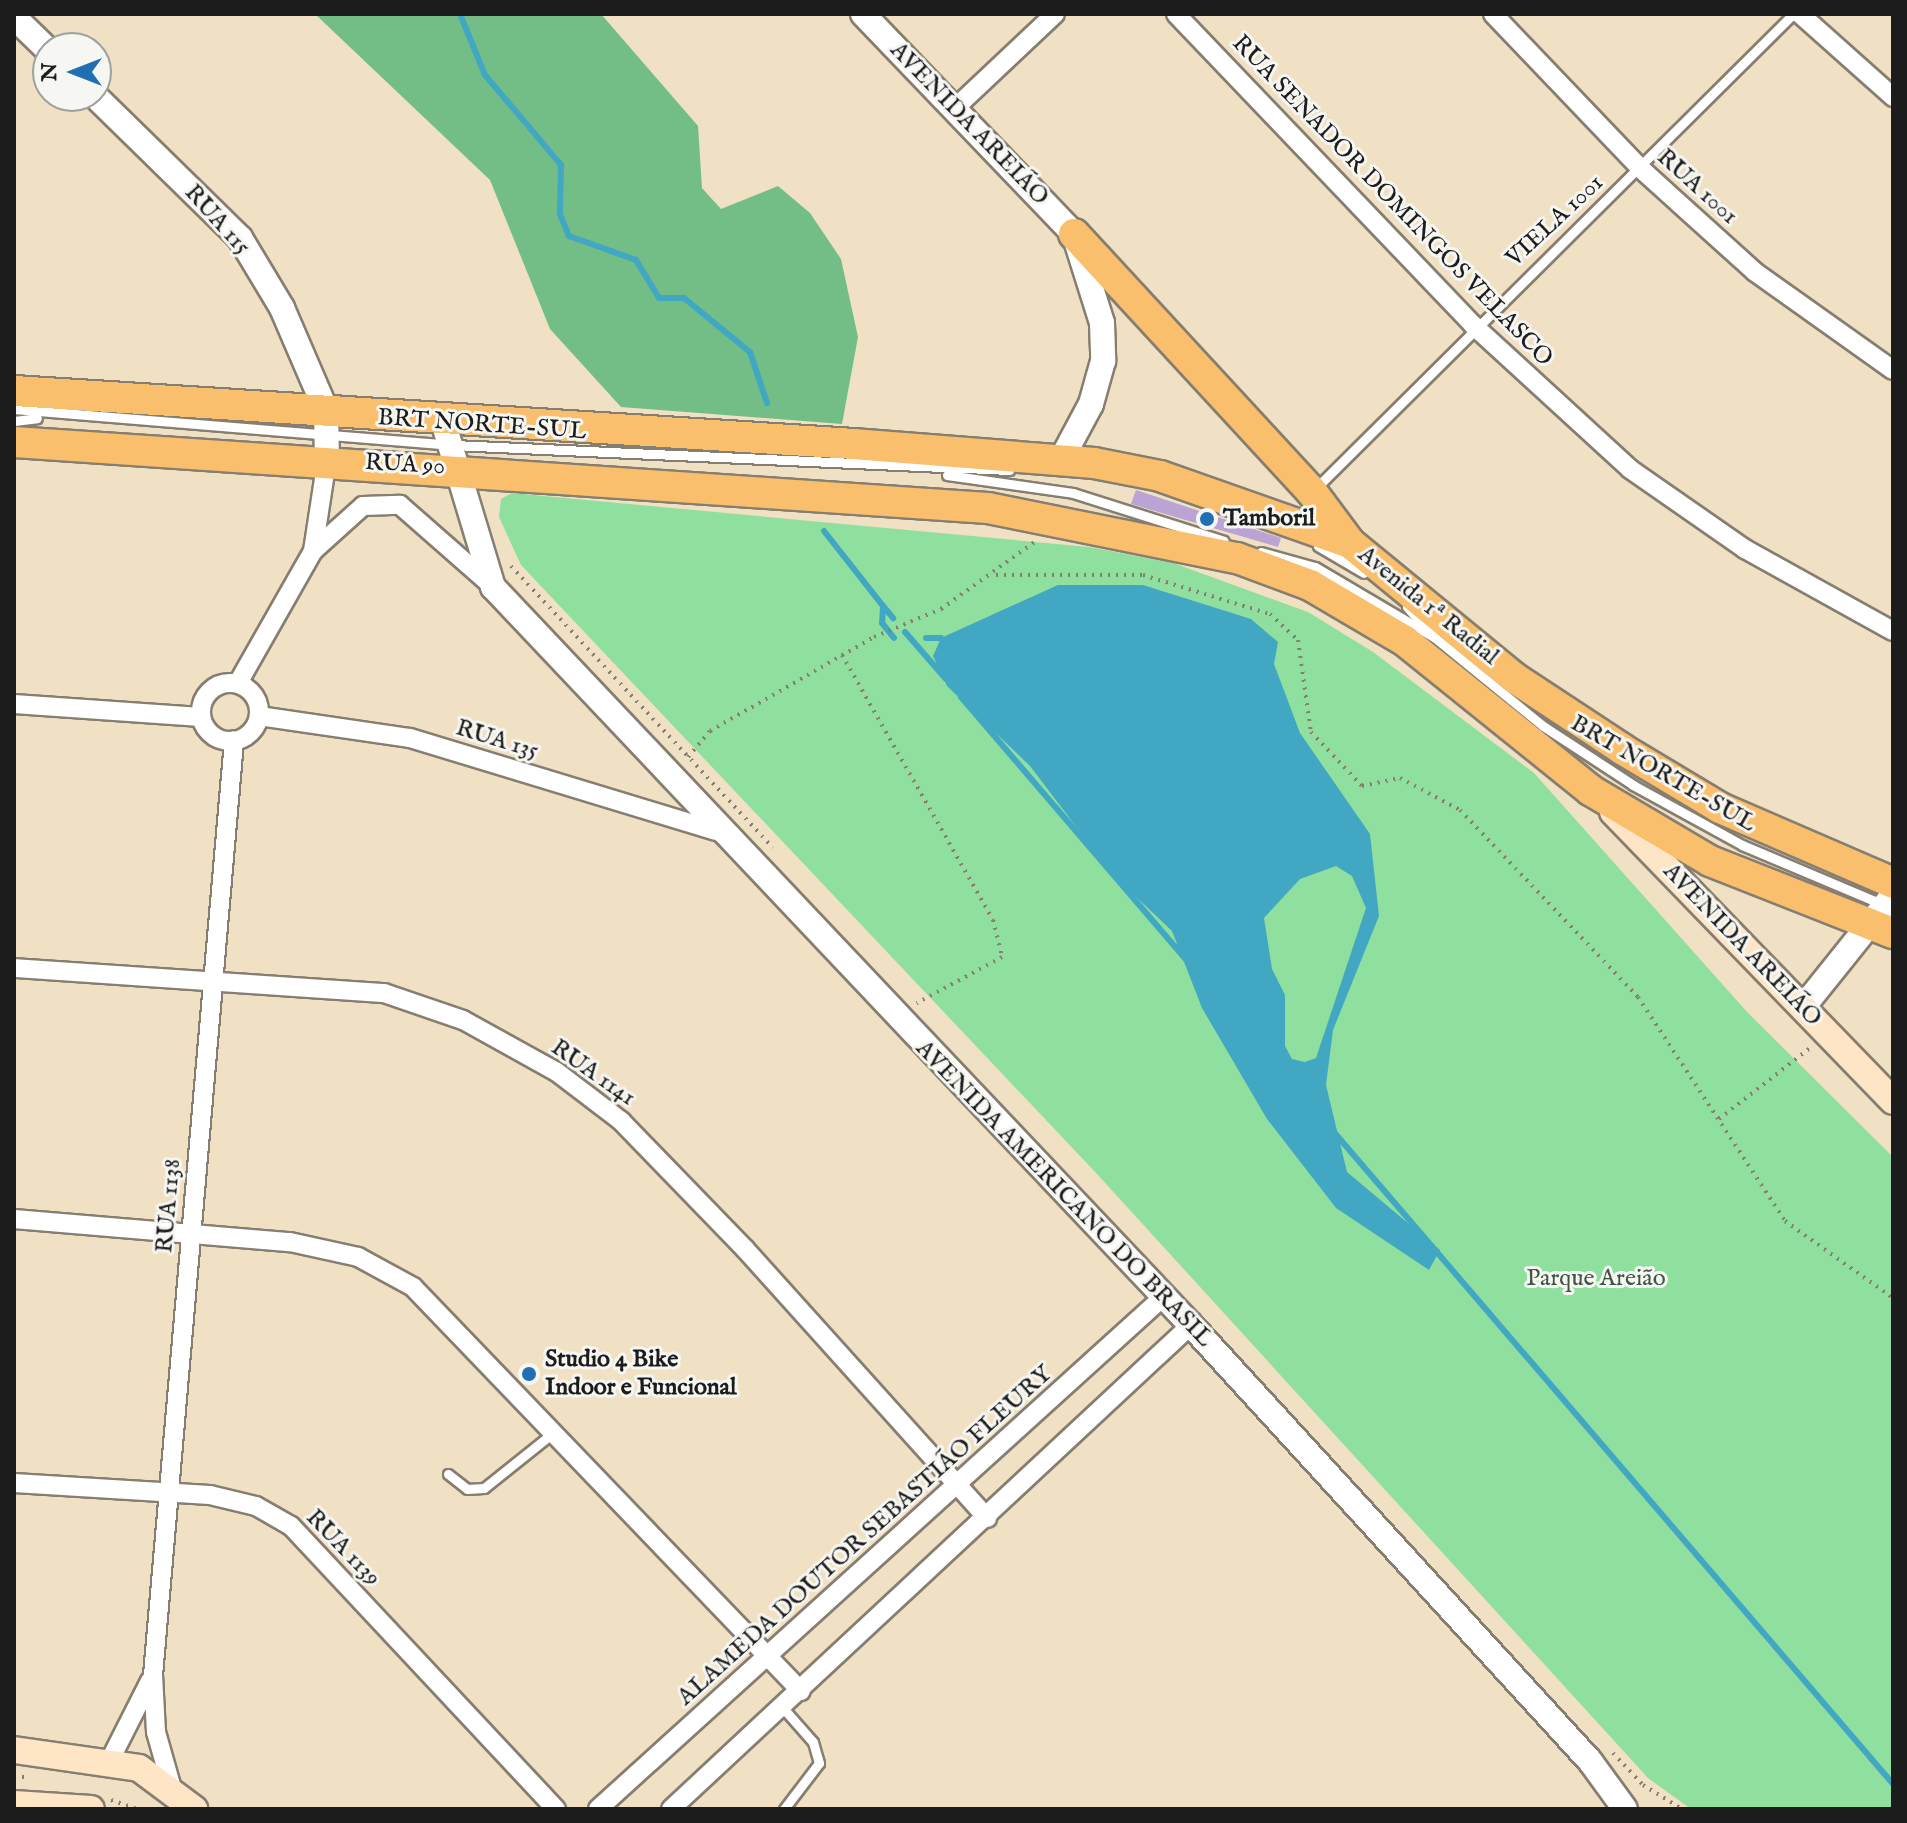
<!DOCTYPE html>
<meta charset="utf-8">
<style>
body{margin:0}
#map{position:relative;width:1907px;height:1823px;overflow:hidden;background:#f0e0c4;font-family:"IM FELL English",serif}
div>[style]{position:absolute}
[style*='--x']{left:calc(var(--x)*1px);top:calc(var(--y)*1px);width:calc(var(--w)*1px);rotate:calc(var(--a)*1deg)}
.green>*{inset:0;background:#8fdf9f}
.forest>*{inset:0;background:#73be86}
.water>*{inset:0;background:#42a7c2}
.stream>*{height:6px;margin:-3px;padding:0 3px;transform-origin:3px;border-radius:3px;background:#42a7c2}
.building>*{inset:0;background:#bba4d3}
.path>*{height:4px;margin-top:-2px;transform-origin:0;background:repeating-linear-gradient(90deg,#867e70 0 2px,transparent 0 8px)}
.roads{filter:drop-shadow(2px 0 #867e70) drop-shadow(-2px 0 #867e70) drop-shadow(0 2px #867e70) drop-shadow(0 -2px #867e70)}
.service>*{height:9px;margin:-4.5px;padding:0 4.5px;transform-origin:4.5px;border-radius:4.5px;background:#fff}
.minor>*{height:18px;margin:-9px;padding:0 9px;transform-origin:9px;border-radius:9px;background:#fff}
.minor>.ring{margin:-9px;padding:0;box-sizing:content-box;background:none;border:18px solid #fff;border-radius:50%}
.tertiary>*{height:24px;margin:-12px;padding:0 12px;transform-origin:12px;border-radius:12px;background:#fff}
.secondary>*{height:26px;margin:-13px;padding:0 13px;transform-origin:13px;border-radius:13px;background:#fde5c5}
.primary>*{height:30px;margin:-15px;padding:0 15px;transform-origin:15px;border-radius:15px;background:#f9bf6d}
.dots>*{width:22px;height:22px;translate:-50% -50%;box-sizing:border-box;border:4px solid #f6f6f2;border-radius:50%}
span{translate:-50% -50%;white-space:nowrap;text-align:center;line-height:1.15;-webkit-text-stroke:6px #f6f6f2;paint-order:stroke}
.street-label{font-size:24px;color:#1c1c1c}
.poi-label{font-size:24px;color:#1c1c1c;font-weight:700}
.left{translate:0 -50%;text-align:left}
.park-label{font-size:24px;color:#3e5643}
.frame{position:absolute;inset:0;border:16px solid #1c1c1c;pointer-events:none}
.north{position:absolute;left:32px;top:32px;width:80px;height:80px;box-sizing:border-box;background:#f6f6f2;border:2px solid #9f9f9c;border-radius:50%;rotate:270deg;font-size:22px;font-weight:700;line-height:32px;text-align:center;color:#1c1c1c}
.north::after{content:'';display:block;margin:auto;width:28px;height:36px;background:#1f6fb2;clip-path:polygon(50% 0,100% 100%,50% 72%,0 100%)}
</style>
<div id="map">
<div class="green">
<div style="clip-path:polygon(512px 493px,1089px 547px,1173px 563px,1308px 612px,1373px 652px,1534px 773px,1748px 1013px,1893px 1157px,1893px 1809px,1691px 1809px,1648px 1778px,1097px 1174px,521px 565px,499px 517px,501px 499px)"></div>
</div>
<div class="forest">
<div style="clip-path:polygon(315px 14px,601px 14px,698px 126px,702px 188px,721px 209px,778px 186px,810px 213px,841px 259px,858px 337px,842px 424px,621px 407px,550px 329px,490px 180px)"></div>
</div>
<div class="water">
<div style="clip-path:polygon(evenodd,1058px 585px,1143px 585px,1251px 619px,1278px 642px,1274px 664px,1300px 733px,1370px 834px,1379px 916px,1333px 1030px,1326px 1085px,1347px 1172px,1440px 1250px,1429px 1270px,1336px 1208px,1267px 1119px,1202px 1008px,1172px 931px,1112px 874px,1030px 766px,947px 686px,933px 656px,941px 638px,1058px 585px,1336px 866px,1352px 876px,1366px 908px,1316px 1058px,1305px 1062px,1292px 1059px,1285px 1046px,1285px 995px,1272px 969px,1264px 918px,1300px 879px,1336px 866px)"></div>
</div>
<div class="stream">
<div style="--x:460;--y:14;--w:66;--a:67.7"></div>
<div style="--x:485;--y:75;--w:118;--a:49.8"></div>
<div style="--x:561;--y:165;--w:49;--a:91.2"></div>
<div style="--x:560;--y:214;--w:24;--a:68"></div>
<div style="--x:569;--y:236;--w:71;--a:19.7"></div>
<div style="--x:636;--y:260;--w:44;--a:58.8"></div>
<div style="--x:659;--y:298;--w:25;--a:0"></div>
<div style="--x:684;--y:298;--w:85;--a:39.3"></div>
<div style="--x:750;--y:352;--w:54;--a:71.6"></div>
<div style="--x:824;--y:531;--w:95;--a:51.8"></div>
<div style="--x:883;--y:606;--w:17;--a:93"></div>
<div style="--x:882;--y:623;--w:19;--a:51"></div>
<div style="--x:883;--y:606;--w:16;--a:50"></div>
<div style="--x:905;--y:632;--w:62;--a:48.9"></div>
<div style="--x:926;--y:638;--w:15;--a:0"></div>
<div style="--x:961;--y:697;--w:349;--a:49.4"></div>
<div style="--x:1333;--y:1131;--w:860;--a:49.38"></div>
</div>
<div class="building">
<div style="clip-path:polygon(1136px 490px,1281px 538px,1278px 547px,1131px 504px)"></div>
</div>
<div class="path">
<div style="--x:511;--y:566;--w:384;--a:47.1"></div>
<div style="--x:996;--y:575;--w:147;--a:0"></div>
<div style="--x:1143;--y:575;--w:133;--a:17.1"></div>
<div style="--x:1270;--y:614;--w:38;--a:43"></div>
<div style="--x:1298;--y:640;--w:93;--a:82"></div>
<div style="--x:1311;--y:732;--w:74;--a:46.6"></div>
<div style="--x:1362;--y:786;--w:39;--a:-12"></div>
<div style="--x:1400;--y:778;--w:68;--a:28.1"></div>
<div style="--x:1460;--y:810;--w:258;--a:46.4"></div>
<div style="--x:1638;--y:997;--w:268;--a:56.7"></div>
<div style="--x:1785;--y:1221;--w:133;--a:35.5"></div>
<div style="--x:842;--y:655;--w:305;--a:60.3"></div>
<div style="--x:993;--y:920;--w:38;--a:76"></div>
<div style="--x:1002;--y:957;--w:97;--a:151.6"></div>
<div style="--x:688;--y:757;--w:34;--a:-50"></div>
<div style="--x:710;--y:731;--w:189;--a:-29.8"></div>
<div style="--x:874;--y:637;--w:73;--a:-22.7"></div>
<div style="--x:941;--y:609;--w:117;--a:-35.6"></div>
<div style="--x:1719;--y:1119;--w:117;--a:-38"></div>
<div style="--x:1613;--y:1753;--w:44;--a:46.8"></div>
<div style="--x:1643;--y:1785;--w:46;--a:31.6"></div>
<div style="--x:14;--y:1777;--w:16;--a:0"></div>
<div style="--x:111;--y:1800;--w:28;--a:19"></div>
</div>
<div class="roads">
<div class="service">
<div style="--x:14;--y:409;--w:440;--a:4.7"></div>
<div style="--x:453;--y:445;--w:557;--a:2.57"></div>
<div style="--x:14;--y:421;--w:23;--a:-7"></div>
<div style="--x:947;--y:475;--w:127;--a:8.1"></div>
<div style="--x:1073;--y:493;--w:158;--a:17.6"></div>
<div style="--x:1316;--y:488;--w:672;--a:-44.82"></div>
<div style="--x:1318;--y:546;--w:53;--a:30.4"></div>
<div style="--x:1261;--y:552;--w:56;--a:15.5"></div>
<div style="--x:1315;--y:567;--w:138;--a:30.5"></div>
<div style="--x:1434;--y:637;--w:141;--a:39.2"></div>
<div style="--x:1543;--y:726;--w:108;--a:33.2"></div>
<div style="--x:1633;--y:785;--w:124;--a:28.8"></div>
<div style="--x:1742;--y:845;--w:154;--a:22.9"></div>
<div style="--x:1407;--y:607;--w:40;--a:48"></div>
<div style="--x:448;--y:1474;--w:24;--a:38"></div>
<div style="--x:467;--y:1489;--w:17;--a:-3"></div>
<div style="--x:484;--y:1488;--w:88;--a:-38.6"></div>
<div style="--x:783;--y:1708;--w:45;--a:48.6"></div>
<div style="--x:813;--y:1742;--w:22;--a:74"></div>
<div style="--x:819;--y:1763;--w:58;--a:127.3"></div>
</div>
<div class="minor">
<div style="--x:1176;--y:14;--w:430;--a:46.3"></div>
<div style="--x:1473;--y:325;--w:213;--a:42.5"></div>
<div style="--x:1630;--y:469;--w:140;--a:34.8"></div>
<div style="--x:1745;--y:549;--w:169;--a:29"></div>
<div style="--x:1493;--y:14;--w:213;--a:46.3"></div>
<div style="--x:1640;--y:168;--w:155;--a:42.1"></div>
<div style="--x:1755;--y:272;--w:169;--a:35.4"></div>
<div style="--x:1800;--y:14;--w:125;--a:41.7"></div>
<div style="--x:953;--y:110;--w:140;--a:-43.3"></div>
<div style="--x:314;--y:550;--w:66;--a:-41.9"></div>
<div style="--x:363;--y:506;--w:37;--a:-2"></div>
<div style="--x:400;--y:505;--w:121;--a:41.3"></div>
<div class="ring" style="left:201px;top:683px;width:40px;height:40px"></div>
<div style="--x:238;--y:683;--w:152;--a:-60.4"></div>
<div style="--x:313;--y:551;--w:92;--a:-81.3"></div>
<div style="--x:14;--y:704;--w:187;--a:4"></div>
<div style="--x:259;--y:716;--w:153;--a:8.3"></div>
<div style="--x:410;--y:738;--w:320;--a:16.9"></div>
<div style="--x:14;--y:968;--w:371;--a:3.9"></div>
<div style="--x:384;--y:993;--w:83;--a:18.9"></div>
<div style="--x:463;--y:1020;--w:107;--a:29"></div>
<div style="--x:557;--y:1072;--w:81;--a:37.4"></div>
<div style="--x:621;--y:1121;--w:178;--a:45.9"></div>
<div style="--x:745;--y:1249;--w:362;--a:48"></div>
<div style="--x:14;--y:1219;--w:277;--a:4.8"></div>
<div style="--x:290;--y:1242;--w:70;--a:12.4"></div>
<div style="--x:358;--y:1257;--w:63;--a:28.6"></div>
<div style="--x:413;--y:1287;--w:560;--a:46.16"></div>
<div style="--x:14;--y:1483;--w:196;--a:3.5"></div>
<div style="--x:210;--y:1495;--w:47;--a:13.4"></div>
<div style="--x:256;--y:1506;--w:40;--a:29.7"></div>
<div style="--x:291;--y:1526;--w:388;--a:46.9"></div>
<div style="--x:110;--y:1760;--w:89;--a:-63.1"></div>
<div style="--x:171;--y:1785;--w:55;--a:-105.8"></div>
<div style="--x:156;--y:1732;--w:57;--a:-93"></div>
<div style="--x:153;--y:1675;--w:938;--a:-85.04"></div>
<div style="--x:598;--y:1809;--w:762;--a:-42.18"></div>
<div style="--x:671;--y:1809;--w:710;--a:-42.95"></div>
</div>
<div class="tertiary">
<div style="--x:863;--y:14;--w:305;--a:46.2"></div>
<div style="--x:1074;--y:234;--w:93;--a:72.5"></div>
<div style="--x:1102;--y:323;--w:38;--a:88"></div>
<div style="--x:1103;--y:361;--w:45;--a:105.6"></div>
<div style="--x:1091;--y:404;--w:64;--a:118.2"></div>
<div style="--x:14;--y:17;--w:47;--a:44.1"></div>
<div style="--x:95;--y:96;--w:203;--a:44.4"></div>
<div style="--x:240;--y:238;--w:82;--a:59"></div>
<div style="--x:282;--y:308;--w:111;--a:66.7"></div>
<div style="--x:326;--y:410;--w:50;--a:88.9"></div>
<div style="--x:441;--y:415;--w:180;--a:73.2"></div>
<div style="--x:493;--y:587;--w:1016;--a:46.6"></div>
<div style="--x:1191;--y:1325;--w:591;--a:47.54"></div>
<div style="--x:1590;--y:1761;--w:59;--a:53.9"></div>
<div style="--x:1804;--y:1006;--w:142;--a:-51.3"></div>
</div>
<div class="secondary">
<div style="--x:1613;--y:812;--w:402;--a:45.9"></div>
<div style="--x:14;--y:1750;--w:126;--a:8.2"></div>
<div style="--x:139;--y:1768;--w:69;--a:36.7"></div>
<div style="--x:14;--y:1804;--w:77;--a:3.7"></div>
</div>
<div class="primary">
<div style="--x:1074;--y:234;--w:351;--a:47.3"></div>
<div style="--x:1312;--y:492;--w:64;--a:53.3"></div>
<div style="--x:14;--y:391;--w:841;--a:3.61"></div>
<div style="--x:853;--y:444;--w:242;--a:4.5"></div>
<div style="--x:1094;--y:463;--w:67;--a:11.1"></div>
<div style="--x:1160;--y:476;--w:201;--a:19.4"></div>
<div style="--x:1350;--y:543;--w:211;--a:39.4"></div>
<div style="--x:1513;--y:677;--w:131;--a:33.4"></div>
<div style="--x:1622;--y:749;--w:114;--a:31"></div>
<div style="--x:1720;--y:808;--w:189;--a:23.4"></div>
<div style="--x:14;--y:442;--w:976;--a:3.88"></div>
<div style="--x:988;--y:508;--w:254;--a:11.4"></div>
<div style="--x:1237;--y:558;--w:78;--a:20.3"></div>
<div style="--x:1310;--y:585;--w:110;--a:30.5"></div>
<div style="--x:1405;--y:641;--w:238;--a:38.8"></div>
<div style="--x:1590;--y:790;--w:139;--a:30.6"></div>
<div style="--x:1710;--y:861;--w:197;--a:21.5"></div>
</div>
</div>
<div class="dots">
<div style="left:1207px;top:519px;background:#1f6fb2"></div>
<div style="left:529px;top:1374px;background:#1f6fb2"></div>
</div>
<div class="street-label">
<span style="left:969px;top:124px;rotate:46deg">AVENIDA AREIÃO</span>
<span style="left:1697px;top:187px;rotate:42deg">RUA 1001</span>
<span style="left:1392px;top:201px;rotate:46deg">RUA SENADOR DOMINGOS VELASCO</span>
<span style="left:217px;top:220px;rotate:48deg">RUA 115</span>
<span style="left:1555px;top:221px;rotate:-43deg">VIELA 1001</span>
<span style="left:482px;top:425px;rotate:4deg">BRT NORTE-SUL</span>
<span style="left:405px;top:465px;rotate:3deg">RUA 90</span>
<span style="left:1428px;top:606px;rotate:39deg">Avenida 1ª Radial</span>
<span style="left:497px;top:740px;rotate:17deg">RUA 135</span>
<span style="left:1663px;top:774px;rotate:30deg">BRT NORTE-SUL</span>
<span style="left:1742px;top:945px;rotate:46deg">AVENIDA AREIÃO</span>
<span style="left:593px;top:1073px;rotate:35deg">RUA 1141</span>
<span style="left:1064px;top:1194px;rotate:46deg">AVENIDA AMERICANO DO BRASIL</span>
<span style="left:169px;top:1206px;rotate:-85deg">RUA 1138</span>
<span style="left:865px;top:1536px;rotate:-42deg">ALAMEDA DOUTOR SEBASTIÃO FLEURY</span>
<span style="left:343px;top:1548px;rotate:46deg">RUA 1139</span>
</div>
<div class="poi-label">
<span class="left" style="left:1223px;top:519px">Tamboril</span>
<span class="left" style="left:545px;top:1374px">Studio 4 Bike<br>Indoor e Funcional</span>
</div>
<div class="park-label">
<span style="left:1596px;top:1279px">Parque Areião</span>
</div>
<div class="frame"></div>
<div class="north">N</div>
</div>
